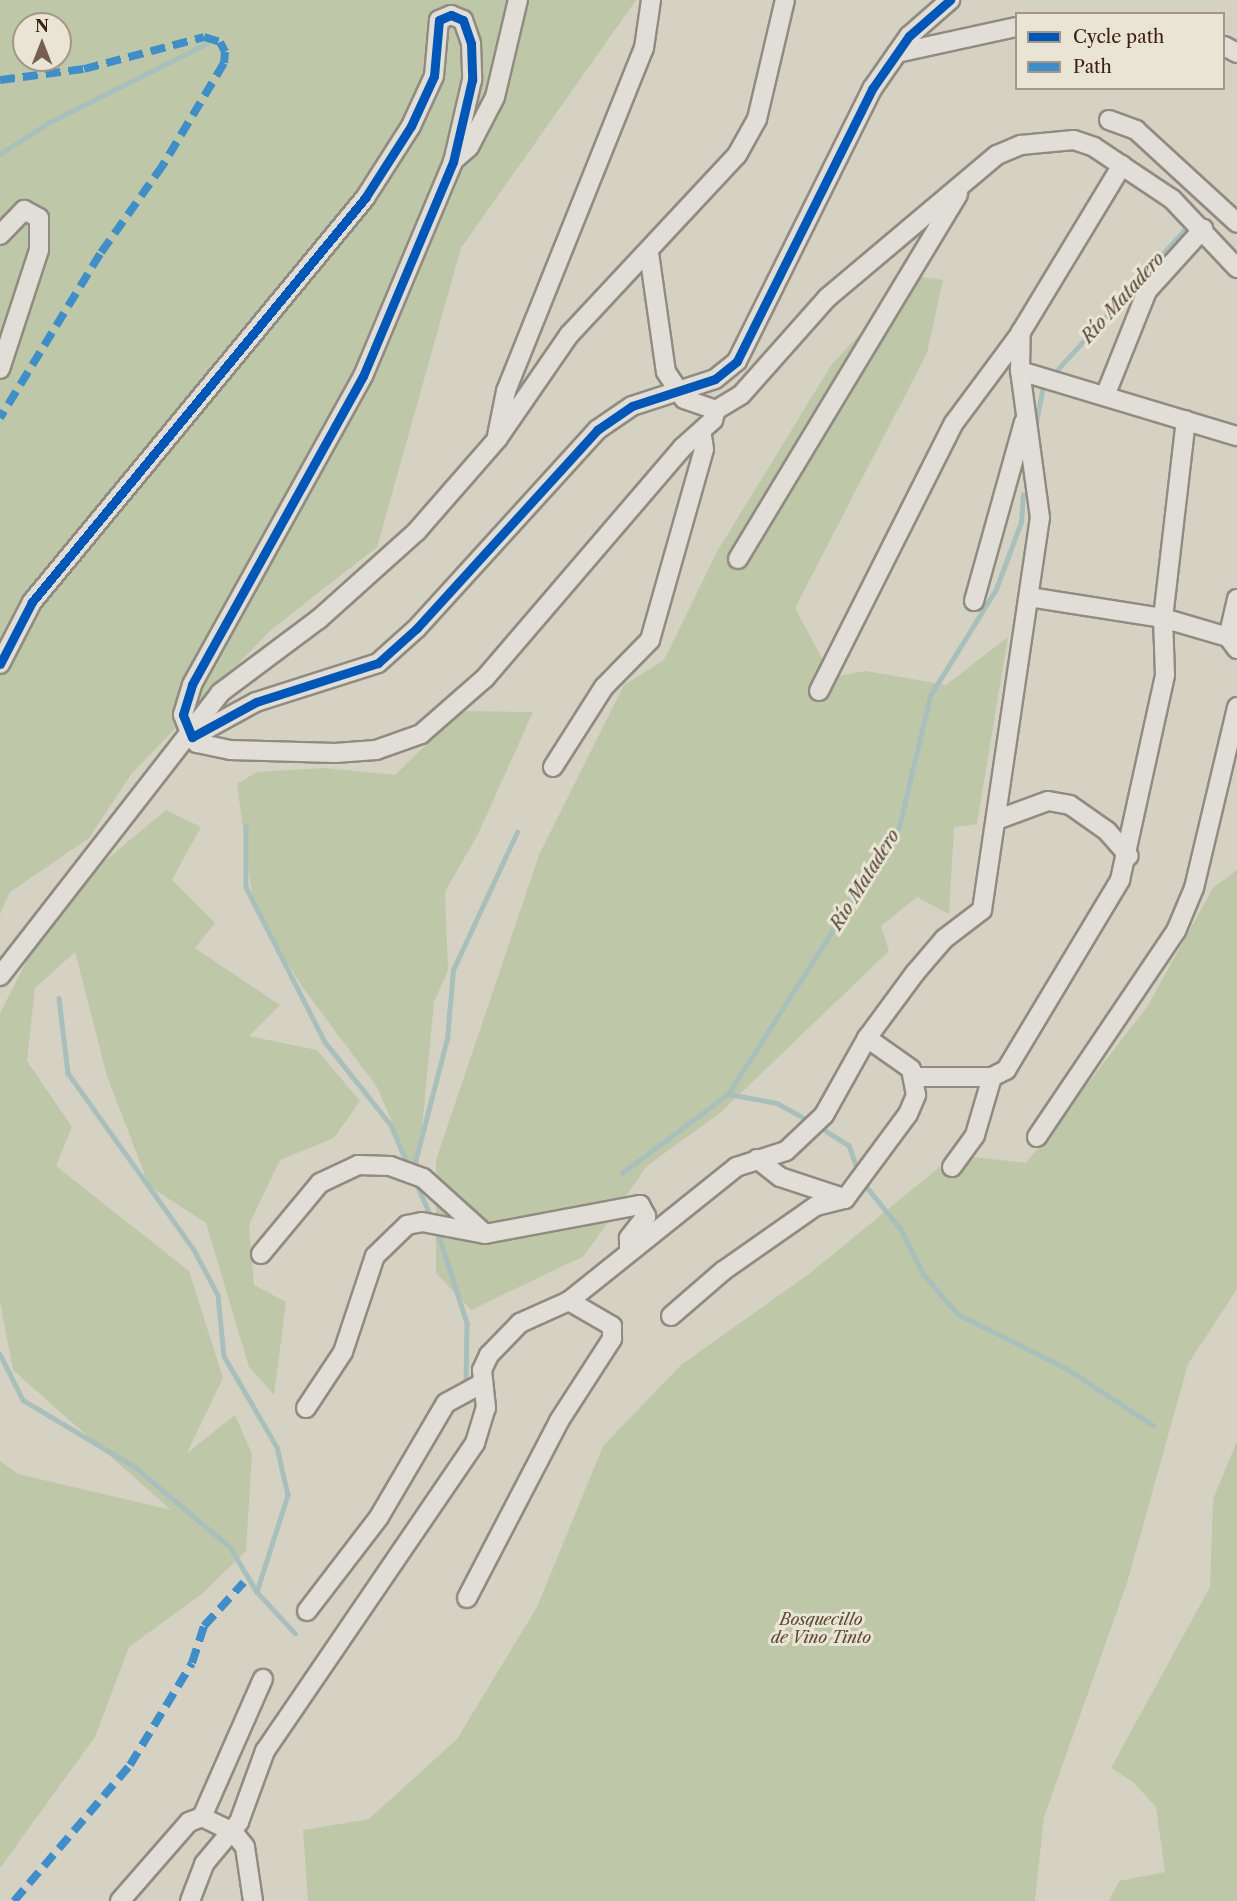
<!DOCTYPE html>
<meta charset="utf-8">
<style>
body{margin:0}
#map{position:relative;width:1237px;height:1901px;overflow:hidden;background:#d5d2c3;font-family:"Libre Caslon Text",serif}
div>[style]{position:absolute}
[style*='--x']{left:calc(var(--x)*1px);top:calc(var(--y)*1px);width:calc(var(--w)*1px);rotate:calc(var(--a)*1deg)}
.green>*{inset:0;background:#bfc7a9}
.stream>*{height:4.5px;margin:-2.25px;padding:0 2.25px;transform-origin:2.25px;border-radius:2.25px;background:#a9bfbc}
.roads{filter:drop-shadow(2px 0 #918b81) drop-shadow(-2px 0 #918b81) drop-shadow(0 2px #918b81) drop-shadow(0 -2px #918b81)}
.minor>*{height:18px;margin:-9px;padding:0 9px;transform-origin:9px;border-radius:9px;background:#e0ded7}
.quiet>*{height:8px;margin-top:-4px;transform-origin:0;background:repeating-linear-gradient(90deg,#3f8ec8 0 15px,transparent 0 23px)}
.cycleway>*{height:9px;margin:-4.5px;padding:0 4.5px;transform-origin:4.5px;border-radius:4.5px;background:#0057b8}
span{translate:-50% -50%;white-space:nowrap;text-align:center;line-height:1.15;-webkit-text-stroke:6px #e9e4d3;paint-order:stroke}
.park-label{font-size:16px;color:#5a4834;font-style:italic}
.water-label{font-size:18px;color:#55463d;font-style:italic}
.legend{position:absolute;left:1015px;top:12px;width:210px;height:78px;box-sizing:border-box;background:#e9e4d3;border:2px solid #a59687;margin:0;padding:8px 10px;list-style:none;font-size:18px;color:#3f2114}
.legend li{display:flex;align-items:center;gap:12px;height:30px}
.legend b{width:30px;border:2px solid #a59687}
.north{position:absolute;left:12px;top:12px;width:60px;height:60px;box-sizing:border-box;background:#e9e4d3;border:2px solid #a59687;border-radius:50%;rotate:0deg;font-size:16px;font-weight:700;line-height:24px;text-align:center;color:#3f2114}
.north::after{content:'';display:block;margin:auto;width:21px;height:27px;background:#745f51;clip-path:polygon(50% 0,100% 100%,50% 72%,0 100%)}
</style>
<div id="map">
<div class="green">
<div style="clip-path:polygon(evenodd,0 0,636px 0,461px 248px,377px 547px,272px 629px,132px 773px,89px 838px,10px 892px,0 914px,0 0,24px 24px,60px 24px,60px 60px,24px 60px,24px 24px)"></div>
<div style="clip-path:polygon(914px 276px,943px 280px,927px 353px,795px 608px,832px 677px,866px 671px,946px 685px,1008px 637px,977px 824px,954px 827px,949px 914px,917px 897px,881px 926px,889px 951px,721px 1112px,647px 1166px,584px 1256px,471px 1310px,436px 1273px,436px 1160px,539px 855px,624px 685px,664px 660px,718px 550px,832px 364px)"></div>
<div style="clip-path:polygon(460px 711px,533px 712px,479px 832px,445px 892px,448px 971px,434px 1002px,417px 1180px,377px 1087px,303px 988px,254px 909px,237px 784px,257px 772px,324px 768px,395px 775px)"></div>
<div style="clip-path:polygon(166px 810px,201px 827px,172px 880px,215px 923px,195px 948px,280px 1005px,249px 1036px,317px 1050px,360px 1101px,334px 1138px,280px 1160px,249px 1225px,254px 1285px,286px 1302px,274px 1395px,249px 1367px,206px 1223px,149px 1186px,107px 1076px,75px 952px,35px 988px,27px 1061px,72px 1127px,56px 1166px,189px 1271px,223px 1378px,187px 1453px,235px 1415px,252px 1454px,246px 1551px,203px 1593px,129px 1647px,95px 1737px,0 1868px,0 1461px,18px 1474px,171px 1510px,13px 1370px,0 1302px,0 1013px,58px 900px)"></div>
<div style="clip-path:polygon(1237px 870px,1237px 1289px,1188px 1364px,1127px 1583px,1044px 1817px,1035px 1901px,308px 1901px,303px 1830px,369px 1819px,457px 1739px,537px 1607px,603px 1446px,681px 1365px,809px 1274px,954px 1155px,1026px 1163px,1147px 1007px,1213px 888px)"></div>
<div style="clip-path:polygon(1237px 1441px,1237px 1901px,1109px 1901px,1119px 1881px,1165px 1872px,1156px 1807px,1133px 1782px,1111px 1768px,1210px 1587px,1213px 1499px)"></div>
</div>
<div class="stream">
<div style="--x:0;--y:154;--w:57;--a:-32.9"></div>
<div style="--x:48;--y:123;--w:177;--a:-26.6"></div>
<div style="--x:1058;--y:369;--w:192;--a:-47.7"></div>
<div style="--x:1035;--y:428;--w:43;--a:-79.2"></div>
<div style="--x:246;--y:826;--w:61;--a:90"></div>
<div style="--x:246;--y:887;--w:174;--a:63"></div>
<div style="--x:325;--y:1042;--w:106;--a:51.5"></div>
<div style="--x:391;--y:1125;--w:46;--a:66.8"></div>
<div style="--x:59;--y:998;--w:76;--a:83.2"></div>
<div style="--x:68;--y:1073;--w:215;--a:54.5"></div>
<div style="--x:193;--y:1248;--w:53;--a:62"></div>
<div style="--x:218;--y:1295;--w:61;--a:84.4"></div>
<div style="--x:224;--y:1356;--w:105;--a:59.8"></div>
<div style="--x:277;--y:1447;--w:49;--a:77.1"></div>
<div style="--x:288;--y:1495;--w:102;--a:107.7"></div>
<div style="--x:728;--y:1094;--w:50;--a:10.4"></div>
<div style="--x:777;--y:1103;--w:39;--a:29"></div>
<div style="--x:818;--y:1126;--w:36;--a:32"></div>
<div style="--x:849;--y:1145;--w:31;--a:71"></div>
<div style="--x:413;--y:1170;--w:135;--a:-75.5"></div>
<div style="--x:447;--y:1039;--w:69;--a:-85"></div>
<div style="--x:453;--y:970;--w:152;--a:-65.1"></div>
<div style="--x:622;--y:1173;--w:132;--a:-36.7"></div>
<div style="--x:728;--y:1094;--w:317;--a:-57.4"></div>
<div style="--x:899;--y:827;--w:135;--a:-76.7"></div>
<div style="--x:930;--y:696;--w:126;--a:-58.3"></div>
<div style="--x:996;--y:589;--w:72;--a:-69.5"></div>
<div style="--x:1021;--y:522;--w:27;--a:-86"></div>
<div style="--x:415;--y:1180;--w:43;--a:66.4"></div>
<div style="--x:862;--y:1181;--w:64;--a:51.3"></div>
<div style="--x:902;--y:1231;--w:49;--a:63.4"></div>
<div style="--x:924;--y:1275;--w:52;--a:48.9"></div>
<div style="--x:958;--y:1314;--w:119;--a:26.6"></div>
<div style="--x:1064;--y:1367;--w:106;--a:33.1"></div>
<div style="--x:437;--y:1230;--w:98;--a:72.1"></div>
<div style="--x:467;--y:1323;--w:64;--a:90.9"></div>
<div style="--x:0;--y:1354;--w:51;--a:63.4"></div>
<div style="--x:23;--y:1400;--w:131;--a:30.9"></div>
<div style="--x:135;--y:1467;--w:124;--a:40.1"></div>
<div style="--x:230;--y:1547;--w:52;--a:59"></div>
<div style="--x:257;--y:1592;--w:56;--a:47.2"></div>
</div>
<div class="roads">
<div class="minor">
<div style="--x:1224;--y:46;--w:15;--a:28"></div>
<div style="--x:897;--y:53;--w:122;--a:-12.3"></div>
<div style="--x:1109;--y:120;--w:29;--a:20"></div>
<div style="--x:1136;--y:130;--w:137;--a:42.6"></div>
<div style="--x:453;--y:161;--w:21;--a:-41"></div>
<div style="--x:469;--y:147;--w:56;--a:-62.5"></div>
<div style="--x:495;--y:97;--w:100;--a:-76.7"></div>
<div style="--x:0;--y:235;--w:35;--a:-46"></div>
<div style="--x:24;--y:210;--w:17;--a:28"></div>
<div style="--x:39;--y:218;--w:32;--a:90"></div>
<div style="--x:39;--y:250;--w:125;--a:108.1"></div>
<div style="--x:649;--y:253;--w:120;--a:81.9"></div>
<div style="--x:666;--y:372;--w:32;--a:56"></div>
<div style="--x:684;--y:399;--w:34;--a:19"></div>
<div style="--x:716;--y:410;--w:29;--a:-31"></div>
<div style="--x:741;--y:395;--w:130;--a:-48.4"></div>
<div style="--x:827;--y:298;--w:222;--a:-40.1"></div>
<div style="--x:997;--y:155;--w:26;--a:-23"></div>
<div style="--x:1021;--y:145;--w:53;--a:-5.4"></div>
<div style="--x:1074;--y:140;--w:21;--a:19"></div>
<div style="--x:1094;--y:147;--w:94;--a:33.7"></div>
<div style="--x:1172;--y:199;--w:95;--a:46.7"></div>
<div style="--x:1020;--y:371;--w:227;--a:16.7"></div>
<div style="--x:1105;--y:396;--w:113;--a:-68.2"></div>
<div style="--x:1147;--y:291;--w:84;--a:-47.9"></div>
<div style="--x:497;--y:436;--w:46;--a:-78.7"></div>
<div style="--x:506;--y:391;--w:370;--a:-68.1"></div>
<div style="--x:644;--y:48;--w:49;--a:-81.7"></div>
<div style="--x:738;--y:559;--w:426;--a:-58.9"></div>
<div style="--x:1029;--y:597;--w:136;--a:8.9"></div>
<div style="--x:1163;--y:618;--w:68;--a:16.3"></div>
<div style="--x:1237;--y:599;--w:39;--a:103"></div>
<div style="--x:1228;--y:637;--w:15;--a:53"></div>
<div style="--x:974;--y:601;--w:186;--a:-74.4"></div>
<div style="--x:0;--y:664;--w:70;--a:-62.7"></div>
<div style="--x:32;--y:602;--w:524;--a:-50.5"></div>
<div style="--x:365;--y:198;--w:85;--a:-57.4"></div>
<div style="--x:411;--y:126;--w:55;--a:-65.3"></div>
<div style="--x:434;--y:76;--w:56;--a:-84.9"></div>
<div style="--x:439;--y:20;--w:13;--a:-23"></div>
<div style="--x:451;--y:15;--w:13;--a:23"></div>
<div style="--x:463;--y:20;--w:24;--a:71"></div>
<div style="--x:471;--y:43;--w:37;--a:88"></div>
<div style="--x:472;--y:80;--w:84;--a:103"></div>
<div style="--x:453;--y:162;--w:232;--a:112.8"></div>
<div style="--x:363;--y:376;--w:353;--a:119"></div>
<div style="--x:192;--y:685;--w:31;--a:107"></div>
<div style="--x:183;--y:715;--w:24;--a:68"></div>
<div style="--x:192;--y:737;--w:73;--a:-28.7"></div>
<div style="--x:256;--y:702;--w:128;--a:-17.7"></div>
<div style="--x:378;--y:663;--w:52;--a:-41.9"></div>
<div style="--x:417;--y:628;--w:268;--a:-47.7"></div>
<div style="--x:597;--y:430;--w:42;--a:-34.4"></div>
<div style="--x:632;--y:406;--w:87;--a:-18"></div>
<div style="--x:715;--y:379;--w:28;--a:-39"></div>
<div style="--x:737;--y:361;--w:304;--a:-63.6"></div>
<div style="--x:872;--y:89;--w:65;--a:-55.1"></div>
<div style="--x:909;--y:36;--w:55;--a:-41.3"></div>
<div style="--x:819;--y:691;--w:300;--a:-63.3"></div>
<div style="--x:954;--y:423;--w:111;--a:-53.4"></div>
<div style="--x:192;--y:737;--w:8;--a:50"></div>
<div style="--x:197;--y:743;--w:34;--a:12"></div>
<div style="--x:230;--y:750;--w:105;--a:1.6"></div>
<div style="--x:335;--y:753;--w:41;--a:-4.2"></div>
<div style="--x:376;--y:750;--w:48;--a:-19.6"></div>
<div style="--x:421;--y:734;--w:85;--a:-41.2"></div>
<div style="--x:485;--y:678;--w:303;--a:-49.4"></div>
<div style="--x:682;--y:448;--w:42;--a:-42.1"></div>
<div style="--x:713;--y:420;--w:10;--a:-73"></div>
<div style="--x:553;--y:767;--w:95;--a:-57.5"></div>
<div style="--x:604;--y:687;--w:66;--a:-45.6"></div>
<div style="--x:650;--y:640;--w:198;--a:-74.2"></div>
<div style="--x:704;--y:449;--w:18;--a:-99"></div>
<div style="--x:999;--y:819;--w:52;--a:-20.2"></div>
<div style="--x:1048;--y:801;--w:22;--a:10"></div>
<div style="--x:1070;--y:805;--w:45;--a:35.1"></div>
<div style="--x:1107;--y:831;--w:33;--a:49"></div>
<div style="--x:0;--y:976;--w:358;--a:-52.1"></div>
<div style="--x:220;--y:693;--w:124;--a:-36.8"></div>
<div style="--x:319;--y:619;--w:132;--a:-41.9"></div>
<div style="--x:417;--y:531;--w:123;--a:-48.9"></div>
<div style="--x:498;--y:438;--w:125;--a:-55.4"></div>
<div style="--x:569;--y:335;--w:246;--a:-47"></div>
<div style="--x:737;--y:155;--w:41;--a:-60.9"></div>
<div style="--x:757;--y:119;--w:122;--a:-76.8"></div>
<div style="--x:915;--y:1077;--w:77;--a:0"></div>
<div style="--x:992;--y:1077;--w:16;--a:-27"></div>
<div style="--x:1006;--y:1070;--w:222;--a:-59"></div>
<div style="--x:1120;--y:880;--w:210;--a:-77.6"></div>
<div style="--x:1165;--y:675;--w:57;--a:-92"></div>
<div style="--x:1163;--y:618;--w:199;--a:-83.4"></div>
<div style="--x:1037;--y:1137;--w:249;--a:-56"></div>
<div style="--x:1176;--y:931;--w:47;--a:-67.3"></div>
<div style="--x:1194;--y:888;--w:186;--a:-76.6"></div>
<div style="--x:757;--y:1159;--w:29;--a:38"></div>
<div style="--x:780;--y:1177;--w:67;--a:18.2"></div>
<div style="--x:952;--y:1167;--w:39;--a:-54"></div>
<div style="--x:975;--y:1135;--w:60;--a:-73.7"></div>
<div style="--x:261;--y:1254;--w:92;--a:-50.3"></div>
<div style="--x:320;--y:1183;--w:42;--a:-25.3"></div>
<div style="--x:358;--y:1165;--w:32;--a:2"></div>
<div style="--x:390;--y:1166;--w:35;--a:20"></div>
<div style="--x:423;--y:1178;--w:81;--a:42"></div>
<div style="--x:671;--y:1316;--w:69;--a:-40.9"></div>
<div style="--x:723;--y:1271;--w:113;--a:-35"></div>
<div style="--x:816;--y:1206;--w:30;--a:-14"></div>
<div style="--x:845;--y:1199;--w:106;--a:-53.5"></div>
<div style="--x:908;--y:1114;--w:21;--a:-67"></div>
<div style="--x:916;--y:1095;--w:26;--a:-101"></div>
<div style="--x:911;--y:1069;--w:54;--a:-144.8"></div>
<div style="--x:306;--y:1408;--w:67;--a:-56.5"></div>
<div style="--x:343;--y:1352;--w:101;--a:-71.6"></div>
<div style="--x:375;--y:1256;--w:45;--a:-44.1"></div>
<div style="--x:407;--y:1225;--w:15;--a:-11"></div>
<div style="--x:422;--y:1222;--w:64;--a:10.8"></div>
<div style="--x:485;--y:1234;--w:158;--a:-10.6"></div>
<div style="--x:640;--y:1205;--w:13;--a:61"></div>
<div style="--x:646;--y:1216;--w:28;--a:128"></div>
<div style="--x:629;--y:1238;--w:13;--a:90"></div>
<div style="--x:467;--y:1598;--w:199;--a:-62.5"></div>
<div style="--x:559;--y:1421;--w:98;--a:-57.1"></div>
<div style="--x:612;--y:1339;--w:13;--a:-90"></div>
<div style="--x:612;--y:1326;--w:50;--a:-149.8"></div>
<div style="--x:307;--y:1611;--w:118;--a:-52.5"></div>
<div style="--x:379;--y:1517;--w:132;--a:-59.6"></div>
<div style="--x:446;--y:1403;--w:42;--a:-28.4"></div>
<div style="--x:202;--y:1817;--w:151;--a:-66.2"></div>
<div style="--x:120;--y:1901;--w:105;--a:-48.9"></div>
<div style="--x:189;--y:1822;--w:14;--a:-21"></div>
<div style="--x:202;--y:1817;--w:34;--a:26"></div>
<div style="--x:233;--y:1832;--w:19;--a:51"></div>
<div style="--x:245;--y:1847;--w:55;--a:81.6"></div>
<div style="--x:190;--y:1901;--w:40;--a:-69"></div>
<div style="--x:204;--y:1864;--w:55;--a:-50.2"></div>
<div style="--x:239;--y:1822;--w:76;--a:-69.9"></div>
<div style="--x:265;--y:1751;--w:373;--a:-55.7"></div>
<div style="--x:475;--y:1443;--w:37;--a:-73"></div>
<div style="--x:486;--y:1408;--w:38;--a:-96"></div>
<div style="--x:482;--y:1370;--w:17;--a:-65"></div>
<div style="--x:489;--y:1355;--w:45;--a:-45.9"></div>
<div style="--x:520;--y:1323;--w:54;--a:-24.2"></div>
<div style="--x:569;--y:1301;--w:214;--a:-38.7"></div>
<div style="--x:736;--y:1167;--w:52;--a:-17.7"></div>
<div style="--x:786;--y:1151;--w:52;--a:-43.5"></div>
<div style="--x:824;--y:1115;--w:88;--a:-60.8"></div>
<div style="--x:867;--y:1038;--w:81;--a:-53.6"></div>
<div style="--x:915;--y:973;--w:45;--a:-49.5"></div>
<div style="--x:944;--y:939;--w:48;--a:-37.3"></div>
<div style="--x:982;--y:910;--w:396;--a:-81.6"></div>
<div style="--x:1040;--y:518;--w:148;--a:-97.7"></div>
<div style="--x:1020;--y:371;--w:39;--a:-89"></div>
<div style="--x:1021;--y:332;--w:195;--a:-58.8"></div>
</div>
</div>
<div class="quiet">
<div style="--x:0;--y:80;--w:85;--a:-7.5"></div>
<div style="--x:84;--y:69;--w:124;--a:-14.9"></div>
<div style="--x:204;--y:37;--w:17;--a:17"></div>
<div style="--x:220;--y:42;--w:11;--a:63"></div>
<div style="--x:225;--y:52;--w:11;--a:95"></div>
<div style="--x:224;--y:63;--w:119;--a:120.9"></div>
<div style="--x:163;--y:165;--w:109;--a:125.3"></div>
<div style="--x:100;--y:254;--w:192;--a:121.4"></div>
<div style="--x:14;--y:1901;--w:179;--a:-49.5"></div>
<div style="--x:130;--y:1765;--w:119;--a:-58.7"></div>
<div style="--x:192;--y:1663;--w:39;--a:-72"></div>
<div style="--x:204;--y:1626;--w:59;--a:-47.7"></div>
</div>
<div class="cycleway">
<div style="--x:0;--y:664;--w:70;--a:-62.7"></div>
<div style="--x:32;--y:602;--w:524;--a:-50.5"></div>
<div style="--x:365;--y:198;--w:85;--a:-57.4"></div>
<div style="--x:411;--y:126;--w:55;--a:-65.3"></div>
<div style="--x:434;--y:76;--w:56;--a:-84.9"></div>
<div style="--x:439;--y:20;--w:13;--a:-23"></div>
<div style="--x:451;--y:15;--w:13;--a:23"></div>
<div style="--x:463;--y:20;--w:24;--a:71"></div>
<div style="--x:471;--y:43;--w:37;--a:88"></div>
<div style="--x:472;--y:80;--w:84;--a:103"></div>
<div style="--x:453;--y:162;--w:232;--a:112.8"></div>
<div style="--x:363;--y:376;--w:353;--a:119"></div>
<div style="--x:192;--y:685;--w:31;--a:107"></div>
<div style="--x:183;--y:715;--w:24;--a:68"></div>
<div style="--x:192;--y:737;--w:73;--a:-28.7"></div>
<div style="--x:256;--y:702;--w:128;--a:-17.7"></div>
<div style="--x:378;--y:663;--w:52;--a:-41.9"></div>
<div style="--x:417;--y:628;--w:268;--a:-47.7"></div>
<div style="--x:597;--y:430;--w:42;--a:-34.4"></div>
<div style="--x:632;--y:406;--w:87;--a:-18"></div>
<div style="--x:715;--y:379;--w:28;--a:-39"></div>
<div style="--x:737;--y:361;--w:304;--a:-63.6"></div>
<div style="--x:872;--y:89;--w:65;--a:-55.1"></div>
<div style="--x:909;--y:36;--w:55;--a:-41.3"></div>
</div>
<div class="park-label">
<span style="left:821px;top:1628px">Bosquecillo<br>de Vino Tinto</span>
</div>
<div class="water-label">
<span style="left:1123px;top:298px;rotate:-48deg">Río Matadero</span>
<span style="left:865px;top:880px;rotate:-58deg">Río Matadero</span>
</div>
<ul class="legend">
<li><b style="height:8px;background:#0057b8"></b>Cycle path</li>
<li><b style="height:8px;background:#3f8ec8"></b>Path</li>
</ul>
<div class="north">N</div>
</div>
